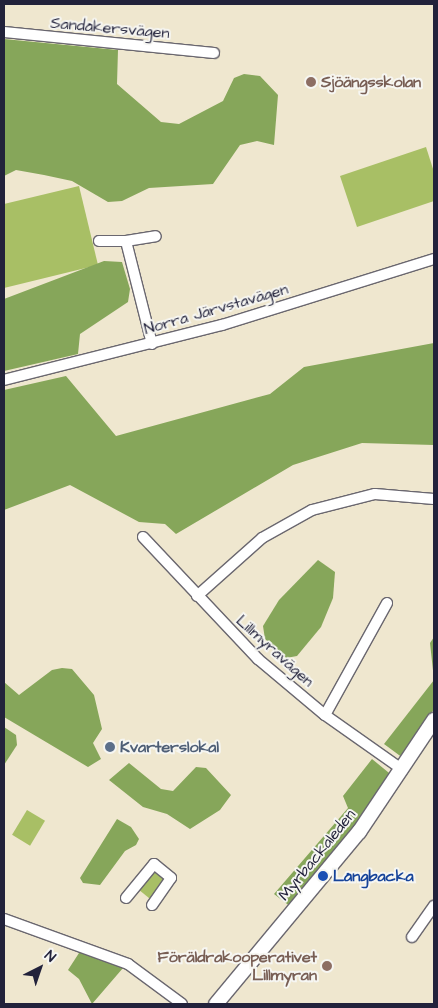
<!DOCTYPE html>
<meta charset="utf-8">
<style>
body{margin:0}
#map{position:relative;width:438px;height:1008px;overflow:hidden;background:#efe7cf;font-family:"Architects Daughter",sans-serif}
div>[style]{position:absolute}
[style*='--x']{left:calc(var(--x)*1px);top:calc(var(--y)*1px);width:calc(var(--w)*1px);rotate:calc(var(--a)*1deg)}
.green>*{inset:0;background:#a8bf65;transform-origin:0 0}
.forest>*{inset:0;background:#86a65a}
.roads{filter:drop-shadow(1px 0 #6a676f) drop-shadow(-1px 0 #6a676f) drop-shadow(0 1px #6a676f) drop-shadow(0 -1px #6a676f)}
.street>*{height:10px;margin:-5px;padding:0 5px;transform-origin:5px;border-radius:5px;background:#fff}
.secondary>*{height:14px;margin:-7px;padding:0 7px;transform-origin:7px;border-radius:7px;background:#fff}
.dots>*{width:14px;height:14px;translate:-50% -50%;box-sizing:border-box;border:2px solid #f6f6f2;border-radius:50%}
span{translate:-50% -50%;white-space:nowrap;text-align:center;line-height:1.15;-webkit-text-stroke:4px #f6f6f2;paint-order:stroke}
.street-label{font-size:16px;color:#22223b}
.education-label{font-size:16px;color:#785e54;font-weight:700}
.left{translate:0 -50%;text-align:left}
.right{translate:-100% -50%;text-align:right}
.service-label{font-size:16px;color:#4e5e75;font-weight:700}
.transit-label{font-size:16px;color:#164399;font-weight:700}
.frame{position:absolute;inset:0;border:5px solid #22223b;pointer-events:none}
.north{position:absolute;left:15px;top:943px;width:50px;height:50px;-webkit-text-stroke:4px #f6f6f2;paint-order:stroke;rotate:41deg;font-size:14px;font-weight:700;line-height:20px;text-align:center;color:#22223b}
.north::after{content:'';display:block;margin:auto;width:18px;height:22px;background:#22223b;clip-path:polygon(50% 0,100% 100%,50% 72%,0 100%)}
</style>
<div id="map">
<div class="green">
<div style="clip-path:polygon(426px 147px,434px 172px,434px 201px,357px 227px,340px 176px)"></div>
<div style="clip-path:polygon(79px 186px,98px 265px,4px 288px,4px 204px)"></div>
<div style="left:27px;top:810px;width:21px;height:29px;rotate:31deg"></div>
<div style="left:153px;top:869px;width:19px;height:25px;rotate:39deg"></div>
</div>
<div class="forest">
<div style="clip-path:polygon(4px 39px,118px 50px,117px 84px,161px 122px,179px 124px,223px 101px,234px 78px,244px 74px,260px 76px,278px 95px,274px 145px,257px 141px,240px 145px,213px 184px,149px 188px,122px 201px,108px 202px,72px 181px,44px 175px,16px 170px,4px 176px)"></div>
<div style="clip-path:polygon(104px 261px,122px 262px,130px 289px,128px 302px,80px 334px,78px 354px,4px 371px,4px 299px)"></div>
<div style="clip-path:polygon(434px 343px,434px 445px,362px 443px,293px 465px,176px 534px,165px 524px,139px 522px,70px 485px,4px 510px,4px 390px,66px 376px,116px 436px,270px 394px,304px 367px)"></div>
<div style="clip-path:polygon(318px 560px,335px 572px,333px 598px,321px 627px,297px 656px,286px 658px,265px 639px,263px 626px,279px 600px)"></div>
<div style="clip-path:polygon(434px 637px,434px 709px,403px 758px,384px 744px,434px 680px,430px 643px)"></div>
<div style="clip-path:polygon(62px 668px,72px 669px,94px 695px,102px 729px,93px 743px,101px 759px,88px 767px,4px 717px,4px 682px,19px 695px,52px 670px)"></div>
<div style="clip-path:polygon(4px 727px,16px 735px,17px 745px,4px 765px)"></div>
<div style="clip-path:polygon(372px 759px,394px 777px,291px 907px,274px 894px,348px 808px,343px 796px)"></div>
<div style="clip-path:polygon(129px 763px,161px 789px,173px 791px,196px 767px,206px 768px,231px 795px,220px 810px,190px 829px,167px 814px,143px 807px,109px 780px)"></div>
<div style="clip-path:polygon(117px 819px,131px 827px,139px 839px,136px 845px,125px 851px,100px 885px,83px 883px,80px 878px)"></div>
<div style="clip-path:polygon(88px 952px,123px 968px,92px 1004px,79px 979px,68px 970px,79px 953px)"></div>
</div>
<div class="roads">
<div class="street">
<div style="--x:4;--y:32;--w:211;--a:5.7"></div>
<div style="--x:99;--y:241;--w:27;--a:0"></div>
<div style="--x:152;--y:344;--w:106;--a:-104.2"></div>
<div style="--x:126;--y:241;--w:30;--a:-9"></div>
<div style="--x:4;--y:380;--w:225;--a:-14.2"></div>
<div style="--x:222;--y:325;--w:222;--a:-17.3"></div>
<div style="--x:143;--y:537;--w:168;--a:46.7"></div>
<div style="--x:258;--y:659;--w:87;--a:39.9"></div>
<div style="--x:325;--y:715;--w:95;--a:35.2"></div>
<div style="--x:197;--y:596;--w:87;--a:-41.7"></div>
<div style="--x:262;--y:538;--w:57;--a:-29.2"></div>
<div style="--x:312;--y:510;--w:65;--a:-14.3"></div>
<div style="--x:375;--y:494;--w:59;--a:4.8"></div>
<div style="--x:325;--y:715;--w:128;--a:-61"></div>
<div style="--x:126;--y:898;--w:44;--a:-50.5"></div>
<div style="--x:154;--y:864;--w:22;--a:39"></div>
<div style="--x:171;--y:878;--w:33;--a:125"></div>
<div style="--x:4;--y:919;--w:132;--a:19.9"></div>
<div style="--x:128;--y:964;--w:67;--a:36.5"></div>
<div style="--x:412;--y:937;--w:38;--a:-55"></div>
</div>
<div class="secondary">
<div style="--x:216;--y:1004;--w:224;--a:-50.3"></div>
<div style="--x:359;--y:832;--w:135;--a:-56.2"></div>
</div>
</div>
<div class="dots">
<div style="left:311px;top:82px;background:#8d6e63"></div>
<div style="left:110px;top:747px;background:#5c6f8a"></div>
<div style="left:323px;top:876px;background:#1a4fb4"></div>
<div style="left:327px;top:966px;background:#8d6e63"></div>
</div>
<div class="street-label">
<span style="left:110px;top:28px;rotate:5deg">Sandåkersvägen</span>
<span style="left:216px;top:309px;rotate:-16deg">Norra Järvstavägen</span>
<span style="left:275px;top:651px;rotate:42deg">Lillmyravägen</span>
<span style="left:317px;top:855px;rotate:-51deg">Myrbackaleden</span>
</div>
<div class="education-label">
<span class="left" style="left:321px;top:82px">Sjöängsskolan</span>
<span class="right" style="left:317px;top:966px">Föräldrakooperativet<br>Lillmyran</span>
</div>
<div class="service-label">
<span class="left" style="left:120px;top:747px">Kvarterslokal</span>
</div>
<div class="transit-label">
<span class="left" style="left:333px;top:876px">Långbacka</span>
</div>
<div class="frame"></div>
<div class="north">N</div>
</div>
